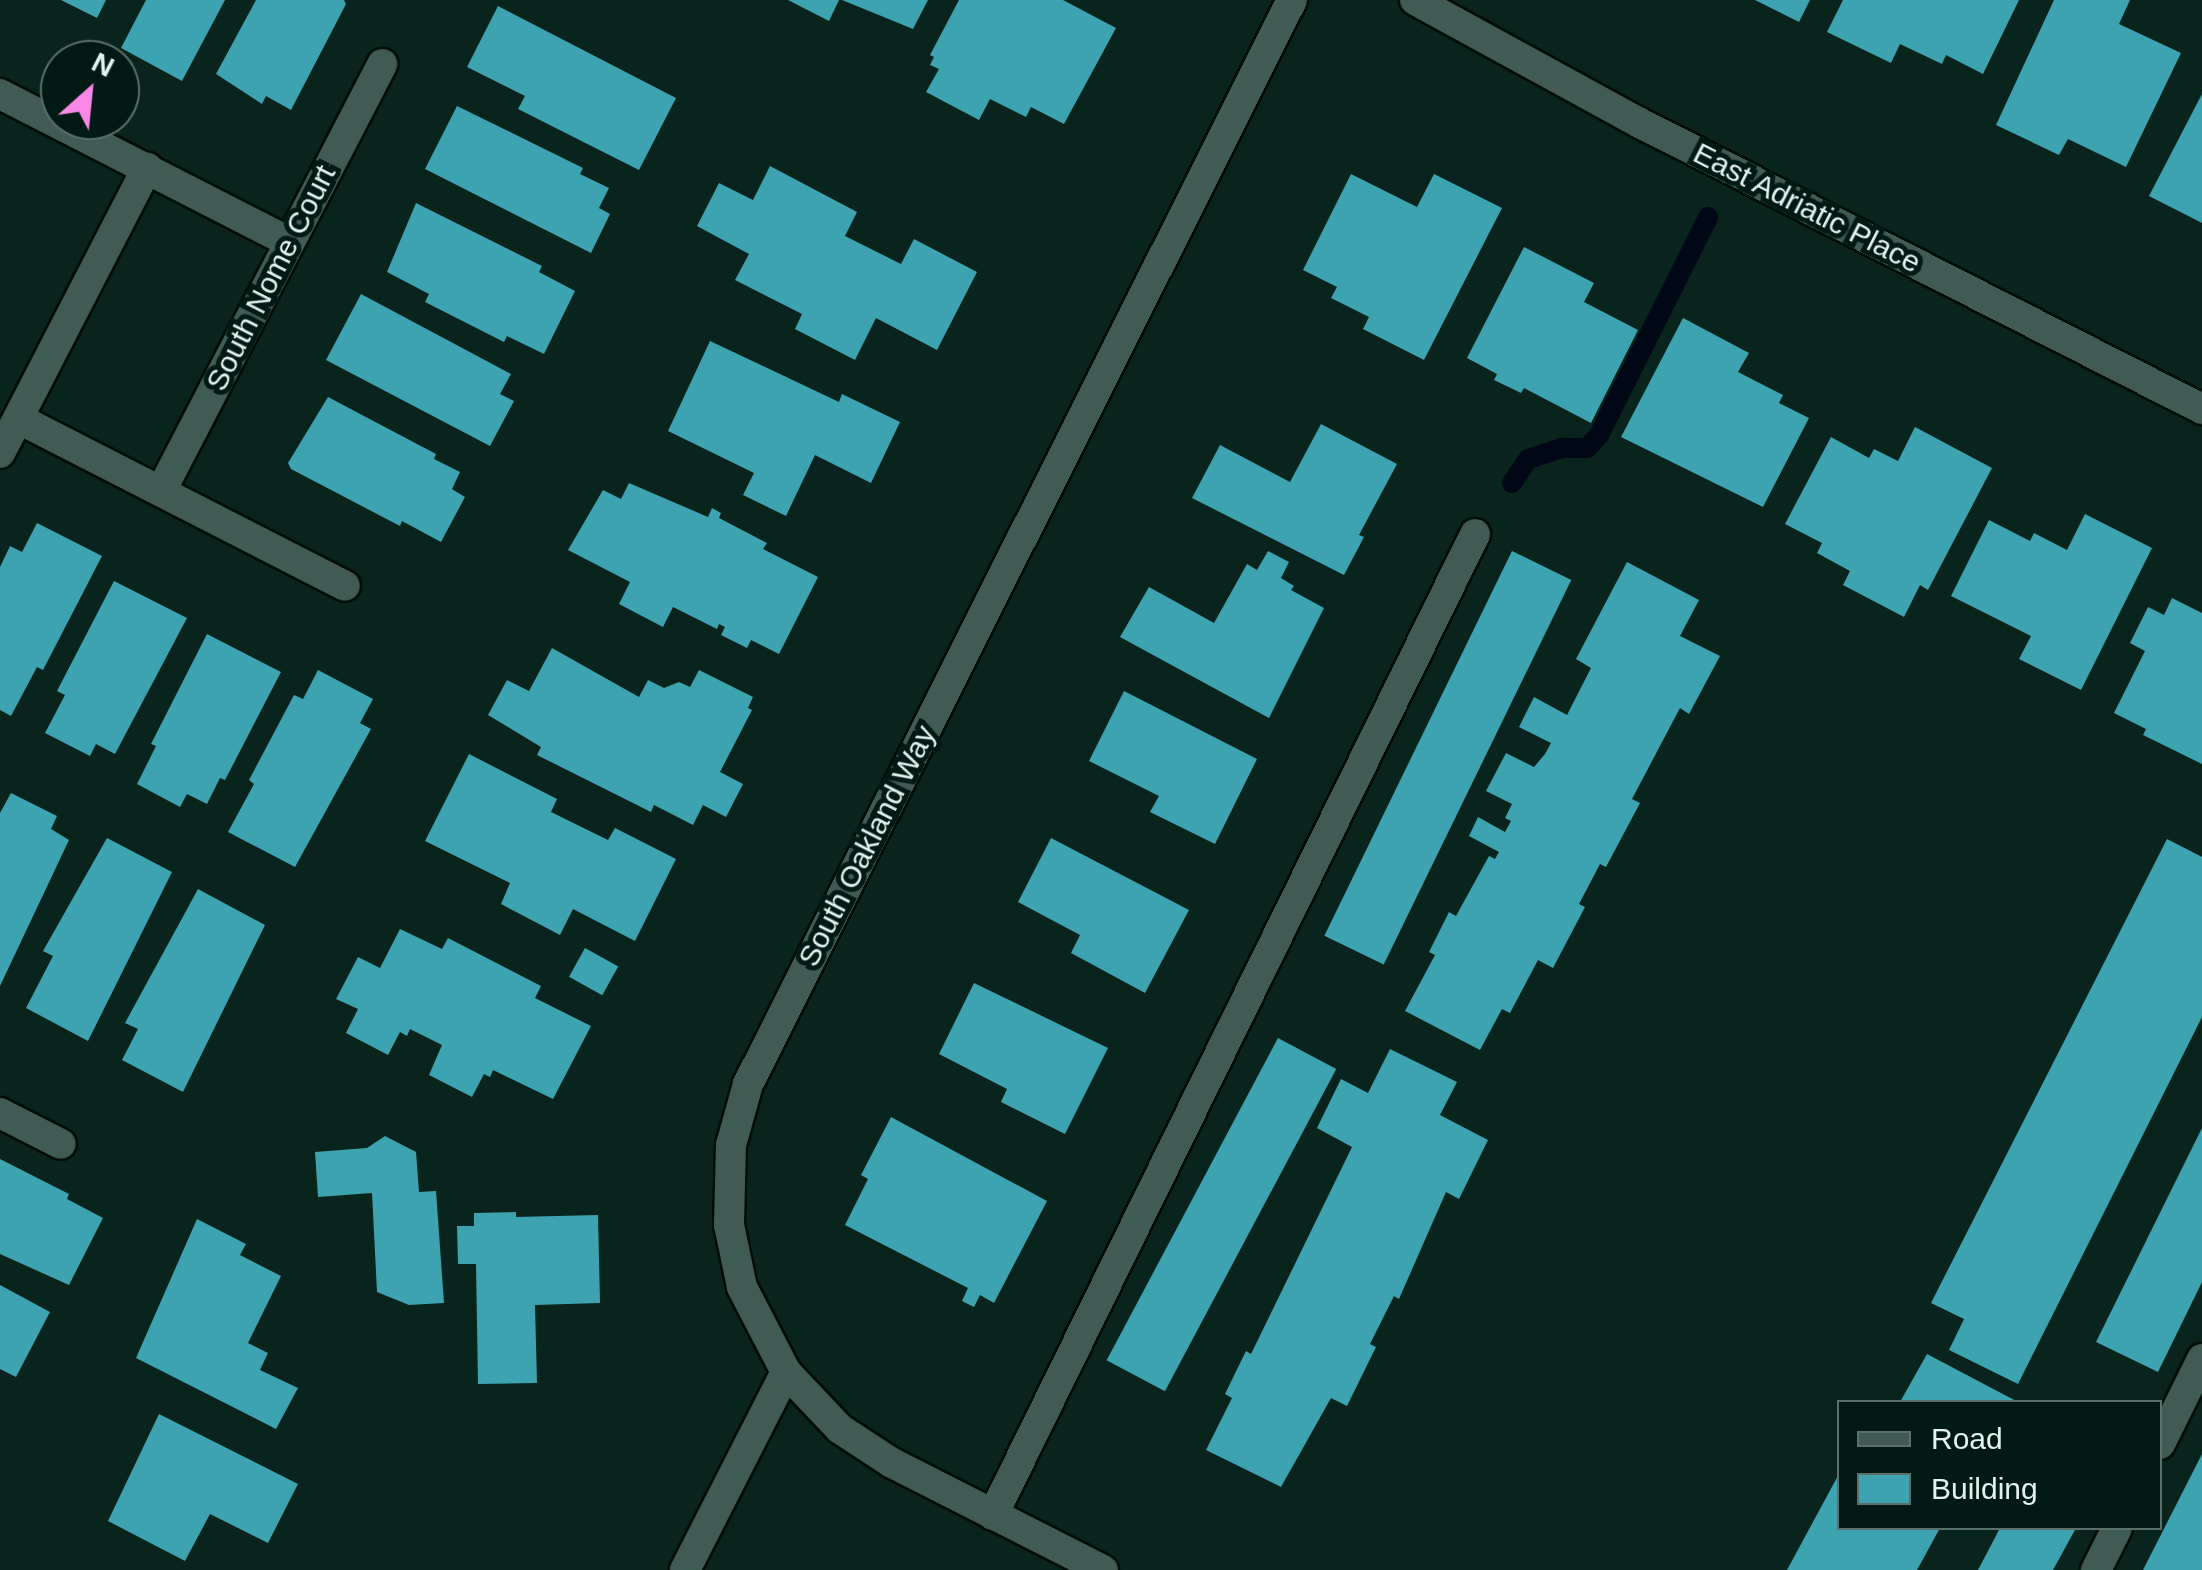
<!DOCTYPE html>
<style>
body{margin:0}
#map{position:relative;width:2202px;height:1570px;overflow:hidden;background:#09241d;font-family:Arial,sans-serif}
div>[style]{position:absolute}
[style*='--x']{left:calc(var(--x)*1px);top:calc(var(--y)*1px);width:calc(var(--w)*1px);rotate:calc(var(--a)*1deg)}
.stream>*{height:20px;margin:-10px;padding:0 10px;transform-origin:10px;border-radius:10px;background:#000716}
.building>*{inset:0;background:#3ea3b0;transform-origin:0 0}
.roads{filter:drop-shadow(2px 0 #000d08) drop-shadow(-2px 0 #000d08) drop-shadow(0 2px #000d08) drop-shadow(0 -2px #000d08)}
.lane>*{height:30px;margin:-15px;padding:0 15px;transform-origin:15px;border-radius:15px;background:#405b53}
.street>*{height:30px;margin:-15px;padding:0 15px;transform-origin:15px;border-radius:15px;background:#405b53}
span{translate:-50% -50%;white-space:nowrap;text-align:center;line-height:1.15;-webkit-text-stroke:10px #011a14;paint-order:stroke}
.street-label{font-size:30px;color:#e3f2ee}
.legend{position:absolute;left:1837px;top:1400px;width:325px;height:130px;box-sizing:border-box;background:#011a14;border:2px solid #5b706b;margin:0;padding:12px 18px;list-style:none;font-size:30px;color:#e3f2ee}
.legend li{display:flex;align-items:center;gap:20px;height:50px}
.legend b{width:50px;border:2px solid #5b706b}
.north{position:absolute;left:40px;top:40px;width:100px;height:100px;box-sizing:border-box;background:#011a14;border:2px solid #5b706b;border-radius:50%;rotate:27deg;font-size:28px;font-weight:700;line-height:40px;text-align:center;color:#e3f2ee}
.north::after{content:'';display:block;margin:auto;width:35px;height:45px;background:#fa87e7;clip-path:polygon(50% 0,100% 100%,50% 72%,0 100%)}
</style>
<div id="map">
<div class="stream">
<div style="--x:1512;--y:483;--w:29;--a:-56"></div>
<div style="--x:1528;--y:459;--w:36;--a:-18"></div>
<div style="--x:1562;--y:448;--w:25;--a:0"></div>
<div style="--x:1587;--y:448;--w:18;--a:-47"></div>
<div style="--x:1599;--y:435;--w:244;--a:-63.4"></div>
</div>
<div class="building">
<div style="clip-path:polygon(61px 0,106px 0,97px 18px)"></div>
<div style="clip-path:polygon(146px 0,225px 0,182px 81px,121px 48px)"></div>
<div style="clip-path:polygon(256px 0,344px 0,346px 4px,291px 110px,266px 96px,262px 104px,216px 74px)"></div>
<div style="clip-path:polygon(788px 0,839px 0,829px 21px)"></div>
<div style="clip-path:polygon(842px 0,928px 0,913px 29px)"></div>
<div style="clip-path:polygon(959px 0,1063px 0,1116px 28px,1064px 124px,1031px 107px,1026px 117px,990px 99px,979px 120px,926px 92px,939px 69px,930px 65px,934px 57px,930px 55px)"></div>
<div style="clip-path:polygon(1755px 0,1810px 0,1799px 22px)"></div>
<div style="clip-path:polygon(1843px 0,2019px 0,1983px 74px,1946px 55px,1942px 64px,1900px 44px,1891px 63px,1827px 32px)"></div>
<div style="clip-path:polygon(2054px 0,2130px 0,2119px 24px,2181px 53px,2126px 167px,2068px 139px,2059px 155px,1996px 125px)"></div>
<div style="clip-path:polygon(498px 6px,676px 98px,639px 170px,518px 109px,525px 96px,467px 67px)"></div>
<div style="clip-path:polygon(2202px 94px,2202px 223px,2149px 196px)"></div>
<div style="clip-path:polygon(457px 106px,583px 168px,580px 174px,609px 188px,599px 208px,610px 214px,591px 253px,425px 169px)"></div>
<div style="clip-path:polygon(770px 166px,857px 212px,845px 236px,901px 264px,914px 239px,977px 272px,937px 350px,876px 318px,855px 360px,795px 329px,802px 314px,735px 280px,749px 254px,697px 226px,719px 183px,753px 200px)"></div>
<div style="clip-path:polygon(1351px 174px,1417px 207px,1434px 174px,1502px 208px,1424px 360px,1363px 329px,1369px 317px,1331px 298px,1337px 287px,1303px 270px)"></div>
<div style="clip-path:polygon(416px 203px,542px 266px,539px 272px,575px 291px,544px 354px,507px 336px,504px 342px,425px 302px,429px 294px,387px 272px)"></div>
<div style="clip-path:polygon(1524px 247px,1594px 283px,1584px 302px,1638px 330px,1591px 423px,1524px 388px,1521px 393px,1494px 380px,1497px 374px,1467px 358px)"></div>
<div style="clip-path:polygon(361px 294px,511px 374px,500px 394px,514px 401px,490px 446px,326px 360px)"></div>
<div style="clip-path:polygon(1683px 318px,1749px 353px,1738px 372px,1783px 395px,1779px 403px,1809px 418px,1763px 507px,1621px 437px)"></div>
<div style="clip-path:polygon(710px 341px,839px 402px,842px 394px,900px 422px,871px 483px,815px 455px,786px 516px,743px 495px,754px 473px,668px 431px)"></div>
<div style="clip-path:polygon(328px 397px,436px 454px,434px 459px,460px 472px,452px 489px,465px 497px,441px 542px,402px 521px,400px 526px,291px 469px,288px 463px)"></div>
<div style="clip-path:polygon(1321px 424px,1397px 464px,1359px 535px,1364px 537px,1344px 575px,1192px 498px,1220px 445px,1290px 482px)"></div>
<div style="clip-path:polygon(1915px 427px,1992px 468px,1928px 590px,1920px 585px,1904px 617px,1843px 585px,1850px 571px,1817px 553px,1822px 543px,1785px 524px,1831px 437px,1869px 458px,1874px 449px,1898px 461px)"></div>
<div style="clip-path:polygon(629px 483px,708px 517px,712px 508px,721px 513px,719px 518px,767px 543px,763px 549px,818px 577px,779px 654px,751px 640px,747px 648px,721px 635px,725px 627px,719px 624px,717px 629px,673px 607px,663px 627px,619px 604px,630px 582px,568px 550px,603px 490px,621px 499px)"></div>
<div style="clip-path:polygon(2085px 514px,2152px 548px,2081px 690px,2019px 659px,2031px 636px,1951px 596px,1989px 520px,2030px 541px,2034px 533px,2067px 550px)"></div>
<div style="clip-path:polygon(37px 523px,102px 556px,43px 670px,37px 667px,11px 716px,0 710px,0 567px,10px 546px,22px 552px)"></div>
<div style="clip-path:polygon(1268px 551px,1289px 562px,1281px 578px,1294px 586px,1291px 590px,1324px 608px,1269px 718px,1120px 637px,1149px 587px,1214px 623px,1247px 564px,1257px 570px)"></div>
<div style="left:1512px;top:551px;width:66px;height:428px;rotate:26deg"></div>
<div style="clip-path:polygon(1627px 562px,1699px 600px,1680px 636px,1720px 656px,1689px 714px,1680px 708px,1632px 799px,1640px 803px,1606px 867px,1600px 864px,1579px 904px,1585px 907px,1553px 968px,1538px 960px,1510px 1013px,1502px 1009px,1480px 1050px,1405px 1011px,1435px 955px,1429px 952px,1449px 912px,1456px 916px,1489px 856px,1495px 859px,1499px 852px,1469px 836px,1478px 817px,1505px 832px,1511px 821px,1505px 818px,1512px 804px,1486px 791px,1506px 753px,1534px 767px,1545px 754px,1551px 743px,1519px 727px,1534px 697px,1567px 715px,1591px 668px,1576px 659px)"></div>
<div style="clip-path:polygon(114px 581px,187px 618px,115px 754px,96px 744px,90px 756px,45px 733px,65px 695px,57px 691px)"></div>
<div style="clip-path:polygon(2172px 598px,2202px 613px,2202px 764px,2143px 735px,2146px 729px,2114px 713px,2145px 651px,2130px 643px,2148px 607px,2164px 615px)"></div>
<div style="clip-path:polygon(207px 634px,281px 672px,225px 780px,220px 778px,207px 804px,187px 794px,180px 807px,137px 784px,156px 746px,151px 744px)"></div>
<div style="clip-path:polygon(552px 648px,639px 697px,648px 680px,664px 688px,679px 682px,690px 687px,699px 670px,753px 697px,748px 708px,752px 710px,720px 772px,743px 784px,726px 817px,703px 805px,693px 825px,654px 805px,651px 812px,537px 755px,541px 747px,488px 715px,507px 680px,529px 691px)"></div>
<div style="clip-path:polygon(318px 670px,373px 699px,360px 723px,371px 729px,295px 867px,228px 832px,254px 784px,249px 780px,294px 695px,303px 699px)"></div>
<div style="clip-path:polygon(1124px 691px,1257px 759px,1215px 844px,1150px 812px,1159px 796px,1089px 761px)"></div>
<div style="clip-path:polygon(469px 754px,557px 799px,551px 812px,608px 840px,615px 828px,676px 859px,635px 941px,573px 909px,560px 935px,501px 904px,510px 883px,425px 841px)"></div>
<div style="clip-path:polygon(11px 793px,57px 816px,51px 829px,69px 840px,0 986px,0 813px)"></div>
<div style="clip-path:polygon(107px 838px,172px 872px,88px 1041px,26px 1008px,53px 956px,43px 951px)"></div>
<div style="clip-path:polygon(1051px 838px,1189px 910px,1145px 993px,1071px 953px,1080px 935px,1018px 902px)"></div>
<div style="clip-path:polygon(2167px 839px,2202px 857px,2202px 1017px,2018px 1384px,1949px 1350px,1964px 1319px,1931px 1303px)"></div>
<div style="clip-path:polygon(198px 889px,265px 925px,183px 1092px,122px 1060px,138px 1029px,125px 1023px)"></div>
<div style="clip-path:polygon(400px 929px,442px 949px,448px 938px,541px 986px,535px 998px,591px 1026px,553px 1099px,493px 1070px,490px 1077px,484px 1074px,472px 1097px,429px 1075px,442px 1045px,410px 1029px,407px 1036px,400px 1032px,388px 1055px,346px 1033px,358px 1009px,336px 999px,358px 957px,380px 968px)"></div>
<div style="left:585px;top:948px;width:38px;height:33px;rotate:29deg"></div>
<div style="clip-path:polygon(974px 983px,1108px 1048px,1065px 1134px,1001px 1102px,1007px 1089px,939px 1054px)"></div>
<div style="left:1278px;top:1038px;width:66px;height:365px;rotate:28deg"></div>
<div style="clip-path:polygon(1390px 1049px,1457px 1082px,1440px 1115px,1488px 1140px,1459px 1199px,1446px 1192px,1399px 1299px,1394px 1296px,1370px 1344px,1376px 1347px,1347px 1406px,1331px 1398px,1281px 1487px,1206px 1450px,1232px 1398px,1225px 1394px,1246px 1351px,1251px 1354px,1352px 1147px,1317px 1128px,1341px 1079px,1368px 1093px)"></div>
<div style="clip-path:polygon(891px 1117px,1047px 1201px,994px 1303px,980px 1295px,974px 1307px,962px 1301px,968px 1288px,845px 1225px,868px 1179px,861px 1175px)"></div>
<div style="clip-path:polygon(2202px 1128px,2202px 1282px,2158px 1372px,2096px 1342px)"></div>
<div style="clip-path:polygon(385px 1136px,416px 1152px,419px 1192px,436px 1191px,444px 1303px,409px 1305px,377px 1292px,372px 1193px,318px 1197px,315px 1152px,367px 1148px)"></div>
<div style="clip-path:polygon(0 1159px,69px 1194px,67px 1199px,103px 1218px,69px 1285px,0 1254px)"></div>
<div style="clip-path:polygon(516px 1212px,516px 1217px,598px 1215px,600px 1303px,535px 1305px,537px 1383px,478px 1384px,476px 1264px,458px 1264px,457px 1226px,474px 1226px,474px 1213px)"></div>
<div style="clip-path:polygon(197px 1219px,246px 1244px,240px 1255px,281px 1276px,248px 1343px,268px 1353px,260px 1370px,298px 1388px,276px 1429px,136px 1358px)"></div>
<div style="clip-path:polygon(0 1285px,50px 1312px,16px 1377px,0 1369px)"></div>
<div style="clip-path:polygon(1927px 1354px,2018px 1402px,1900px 1402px)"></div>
<div style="clip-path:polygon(159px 1414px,298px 1484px,268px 1543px,210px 1514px,185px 1561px,108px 1521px)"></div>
<div style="clip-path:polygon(2202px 1454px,2202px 1570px,2143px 1570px)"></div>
<div style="clip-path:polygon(1840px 1472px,1840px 1528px,1940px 1528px,1917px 1570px,1787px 1570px)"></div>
<div style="clip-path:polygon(2000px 1528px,2076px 1528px,2053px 1570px,1978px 1570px)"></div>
</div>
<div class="roads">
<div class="lane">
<div style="--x:2160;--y:1444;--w:95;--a:-63.7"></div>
<div style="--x:993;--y:1515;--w:1093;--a:-63.83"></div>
<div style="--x:2096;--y:1570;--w:47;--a:-63.4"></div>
</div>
<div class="street">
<div style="--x:1415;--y:0;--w:256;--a:28.7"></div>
<div style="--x:1640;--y:123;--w:631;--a:26.97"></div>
<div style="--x:0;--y:94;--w:325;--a:27.1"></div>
<div style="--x:19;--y:419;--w:366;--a:27.1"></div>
<div style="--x:0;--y:453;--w:321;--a:-62.7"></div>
<div style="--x:161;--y:491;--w:481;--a:-62.6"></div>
<div style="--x:0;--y:1113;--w:68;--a:26.9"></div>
<div style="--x:685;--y:1570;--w:222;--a:-63"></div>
<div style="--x:1103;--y:1570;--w:237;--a:-153.1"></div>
<div style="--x:892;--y:1463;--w:62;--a:-146.8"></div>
<div style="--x:840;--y:1429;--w:79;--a:-133.5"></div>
<div style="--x:786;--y:1372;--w:96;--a:-117.4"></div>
<div style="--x:742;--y:1287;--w:63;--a:-101.8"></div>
<div style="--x:729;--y:1225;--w:80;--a:-88.6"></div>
<div style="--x:731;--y:1145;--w:63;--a:-74.4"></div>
<div style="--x:748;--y:1084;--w:1213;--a:-63.35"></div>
</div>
</div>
<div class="street-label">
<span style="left:1807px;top:208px;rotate:27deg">East Adriatic Place</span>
<span style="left:271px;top:278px;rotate:-63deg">South Nome Court</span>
<span style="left:867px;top:846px;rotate:-63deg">South Oakland Way</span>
</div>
<ul class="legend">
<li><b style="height:12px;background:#405b53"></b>Road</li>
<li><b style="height:28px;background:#3ea3b0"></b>Building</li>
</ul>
<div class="north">N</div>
</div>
